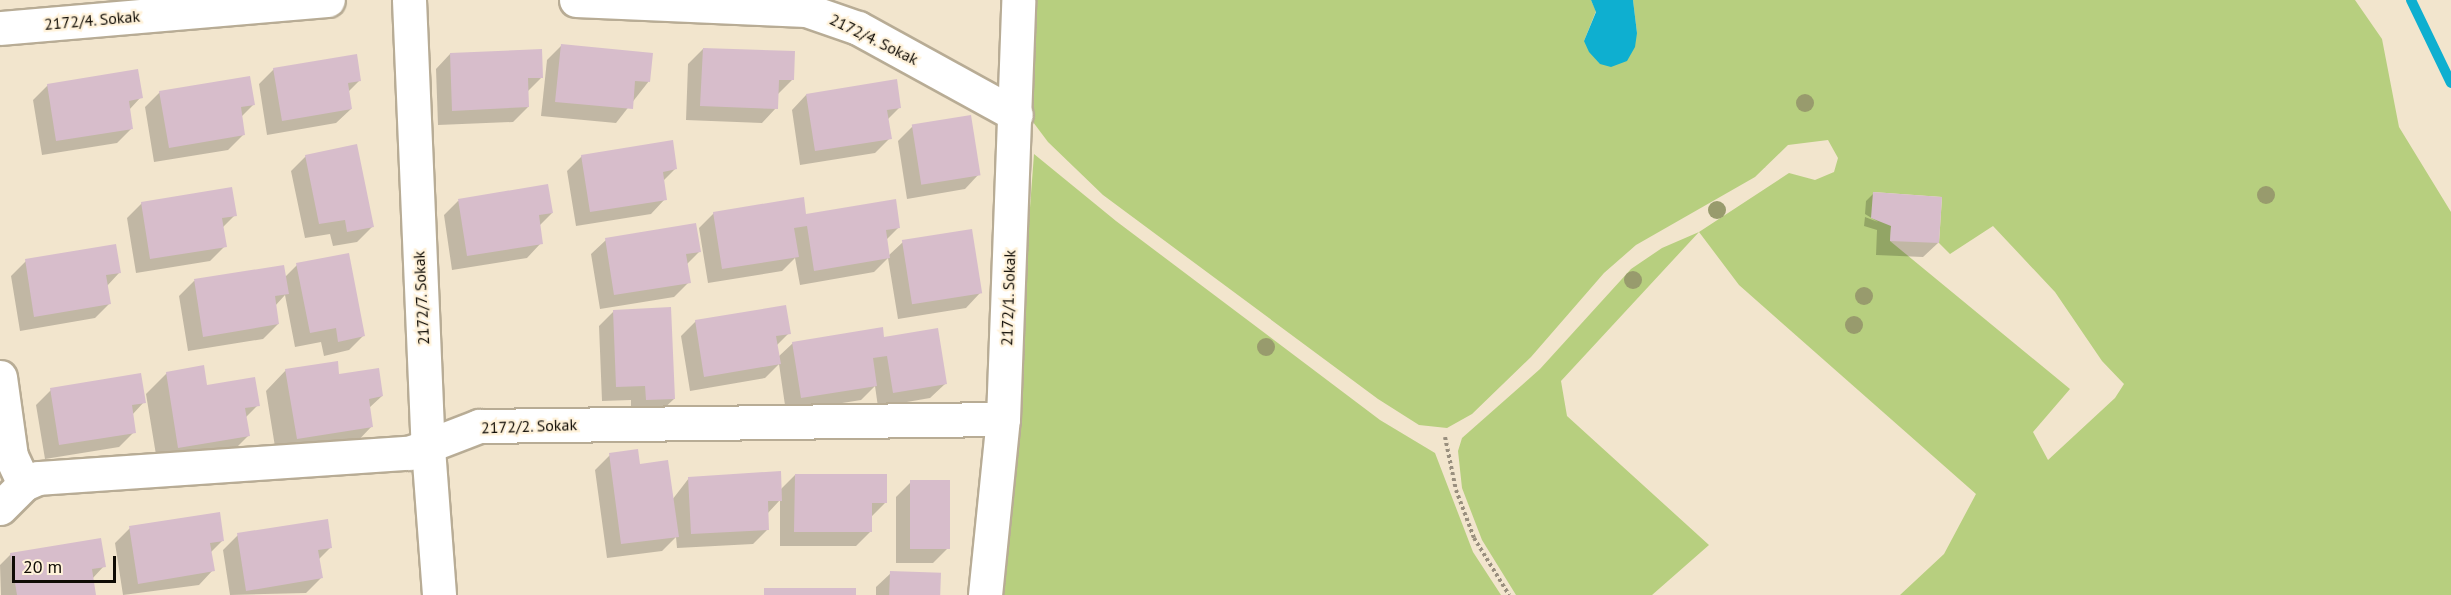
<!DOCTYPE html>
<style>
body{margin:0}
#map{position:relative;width:2451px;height:595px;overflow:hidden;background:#f2e5cd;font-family:"PT Sans",sans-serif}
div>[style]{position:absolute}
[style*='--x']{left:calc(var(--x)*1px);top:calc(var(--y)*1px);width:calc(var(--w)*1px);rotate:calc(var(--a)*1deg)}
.green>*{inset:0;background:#b7cf7f}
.water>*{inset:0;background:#0eafd0}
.shadow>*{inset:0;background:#0003}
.stream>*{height:10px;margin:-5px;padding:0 5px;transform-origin:5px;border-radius:5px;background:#0eafd0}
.building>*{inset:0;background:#d7bdcb;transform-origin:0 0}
.path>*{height:4px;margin-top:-2px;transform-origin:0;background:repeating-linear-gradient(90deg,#998f7e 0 3px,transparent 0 6px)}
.roads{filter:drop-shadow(2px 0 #b8ac95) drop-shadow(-2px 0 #b8ac95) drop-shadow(0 2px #b8ac95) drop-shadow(0 -2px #b8ac95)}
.street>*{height:33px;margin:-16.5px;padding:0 16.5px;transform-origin:16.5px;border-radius:16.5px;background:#fff}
.trees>*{width:18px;height:18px;margin:-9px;border-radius:50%;background:#989b6d}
span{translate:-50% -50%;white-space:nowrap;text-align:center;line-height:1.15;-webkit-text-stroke:4.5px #fff2da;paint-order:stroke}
.street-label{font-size:16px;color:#0f0b04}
.scale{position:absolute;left:12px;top:556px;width:104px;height:27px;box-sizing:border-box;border:3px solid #0f0b04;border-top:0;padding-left:8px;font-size:18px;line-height:21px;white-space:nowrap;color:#0f0b04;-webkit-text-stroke:4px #fff2da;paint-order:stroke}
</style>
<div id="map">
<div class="green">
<div style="clip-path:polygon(evenodd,1035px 0,1591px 0,1596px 11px,1584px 41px,1637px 33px,1633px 0,2355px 0,2382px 39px,2399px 127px,2451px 212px,2451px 595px,1900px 595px,1944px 554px,1976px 494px,1739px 285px,1699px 232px,1561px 381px,1567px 416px,1709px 545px,1652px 595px,1516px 595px,1482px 540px,1462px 488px,1458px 451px,1462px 438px,1540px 369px,1631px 269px,1662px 248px,1699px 232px,1789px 173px,1815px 180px,1834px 172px,1838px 158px,1828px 140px,1788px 145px,1755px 177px,1636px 245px,1604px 273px,1531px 357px,1472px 414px,1447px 428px,1419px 425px,1378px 399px,1103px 195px,1048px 142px,1033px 122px,1035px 0,1873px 192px,1942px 197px,1939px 243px,1950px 254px,1993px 226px,2055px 292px,2102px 361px,2124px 384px,2115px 398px,2048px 460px,2033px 432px,2070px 389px,1890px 241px,1891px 226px,1873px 192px)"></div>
<div style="clip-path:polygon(1034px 154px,1116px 221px,1380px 420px,1435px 453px,1473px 552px,1501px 595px,1001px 595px)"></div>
</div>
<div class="water">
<div style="clip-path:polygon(1591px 0,1633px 0,1637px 33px,1635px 47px,1627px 61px,1611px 67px,1600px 64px,1589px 52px,1584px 41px,1596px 12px)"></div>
</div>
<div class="shadow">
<div style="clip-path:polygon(562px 45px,649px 81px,616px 123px,541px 116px,547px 60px)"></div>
<div style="clip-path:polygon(703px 49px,792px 80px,777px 95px,776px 108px,762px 123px,686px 120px,688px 64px)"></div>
<div style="clip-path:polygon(450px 54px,541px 78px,527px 92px,528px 107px,513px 122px,438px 125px,436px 69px)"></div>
<div style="clip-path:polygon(274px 69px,360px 80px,348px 92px,351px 109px,336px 123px,267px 135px,259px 84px)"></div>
<div style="clip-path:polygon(48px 85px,141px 97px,129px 110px,132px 128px,117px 143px,42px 155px,33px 100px)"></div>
<div style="clip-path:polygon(160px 92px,253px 105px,241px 117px,243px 135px,228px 150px,154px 162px,145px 107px)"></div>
<div style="clip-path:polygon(806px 95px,899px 108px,887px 120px,890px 138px,875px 153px,800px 165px,792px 110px)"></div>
<div style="clip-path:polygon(913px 126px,979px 174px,965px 189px,907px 199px,898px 141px)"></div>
<div style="clip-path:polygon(306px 156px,372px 227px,357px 242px,333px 246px,330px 234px,305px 238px,291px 171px)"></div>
<div style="clip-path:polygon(582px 156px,675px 169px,663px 181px,665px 199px,651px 214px,576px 226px,567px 171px)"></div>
<div style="clip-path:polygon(1873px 194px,1938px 243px,1923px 257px,1876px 255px,1877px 230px,1864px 226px,1865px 217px,1878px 222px,1865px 214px,1866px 201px)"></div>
<div style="clip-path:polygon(458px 201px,552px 213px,539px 226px,541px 243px,527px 258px,452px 270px,444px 215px)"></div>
<div style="clip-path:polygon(142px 203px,235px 215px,222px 228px,225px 246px,210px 261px,136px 273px,127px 218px)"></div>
<div style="clip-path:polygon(714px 213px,805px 215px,899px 227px,886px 240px,888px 256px,903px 242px,980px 293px,966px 308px,898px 319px,888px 258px,874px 272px,800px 285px,795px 258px,782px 271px,708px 283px,699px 228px)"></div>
<div style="clip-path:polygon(606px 240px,699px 252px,686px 265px,689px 282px,674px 297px,600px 309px,591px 254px)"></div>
<div style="clip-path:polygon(26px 261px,119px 273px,107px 286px,109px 304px,95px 318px,20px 331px,11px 276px)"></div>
<div style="clip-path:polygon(297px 265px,363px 336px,349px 350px,324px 356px,321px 342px,295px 347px,285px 295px,275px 306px,278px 324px,263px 339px,188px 351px,179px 296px,194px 281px,283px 266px,285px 277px)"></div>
<div style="clip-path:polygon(614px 311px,674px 399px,659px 413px,631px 415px,631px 400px,602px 401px,599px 326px)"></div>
<div style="clip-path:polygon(696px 321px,789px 333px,776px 346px,778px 357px,793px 343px,883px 338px,945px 384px,930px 398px,878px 407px,875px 386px,861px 400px,786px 412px,779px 364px,765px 378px,690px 391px,681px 336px)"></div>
<div style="clip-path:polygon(286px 370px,338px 376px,382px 396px,369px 408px,372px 426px,352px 447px,277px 459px,266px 391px)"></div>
<div style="clip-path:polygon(167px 373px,258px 405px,245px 418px,248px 436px,228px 456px,158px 467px,146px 394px)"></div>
<div style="clip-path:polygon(51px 390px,144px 402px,132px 415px,134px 432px,119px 447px,45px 459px,36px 405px)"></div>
<div style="clip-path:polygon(610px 455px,639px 466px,672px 500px,689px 478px,780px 490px,795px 475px,885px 503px,871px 517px,871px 531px,856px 546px,780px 546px,780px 500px,767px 514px,767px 530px,753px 544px,677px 548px,676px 537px,662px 551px,607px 558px,595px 470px)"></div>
<div style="clip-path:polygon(911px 482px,948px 548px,933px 563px,896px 563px,896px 497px)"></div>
<div style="clip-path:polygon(130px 528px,223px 540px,210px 553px,213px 570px,199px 585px,123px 595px,115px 543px)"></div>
<div style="clip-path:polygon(238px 535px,331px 547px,318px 560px,321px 578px,306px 593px,230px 595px,223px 550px)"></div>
<div style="clip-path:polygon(11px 554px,104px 566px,92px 579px,94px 595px,1px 595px,0 565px)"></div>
<div style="clip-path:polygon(891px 573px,939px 595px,876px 595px,876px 587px)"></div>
</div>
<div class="stream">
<div style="--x:2411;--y:0;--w:92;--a:64.3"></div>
</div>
<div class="building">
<div style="clip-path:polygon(561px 44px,653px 53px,650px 82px,635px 81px,633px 109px,555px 102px)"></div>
<div style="clip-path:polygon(703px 48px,795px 51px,794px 80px,779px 80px,778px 109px,700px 106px)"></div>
<div style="clip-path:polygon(542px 49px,543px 78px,528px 78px,529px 107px,452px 111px,450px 53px)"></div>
<div style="clip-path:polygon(357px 54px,361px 81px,348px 83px,352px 109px,282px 121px,273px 68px)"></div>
<div style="clip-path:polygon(138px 69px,143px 98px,129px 101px,133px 129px,56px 141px,47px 84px)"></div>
<div style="clip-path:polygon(250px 76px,255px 105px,241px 107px,245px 135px,169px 148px,159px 91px)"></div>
<div style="clip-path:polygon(897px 79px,901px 108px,887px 110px,892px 139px,815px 151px,806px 94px)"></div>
<div style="left:971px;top:115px;width:61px;height:60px;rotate:81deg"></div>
<div style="clip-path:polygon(673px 140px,677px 169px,663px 172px,667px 200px,590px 212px,581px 155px)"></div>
<div style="clip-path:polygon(357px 144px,374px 227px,347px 232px,345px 220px,319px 224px,305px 155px)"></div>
<div style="clip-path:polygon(548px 184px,553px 213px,539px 215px,543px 244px,467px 256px,458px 199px)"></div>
<div style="clip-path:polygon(232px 187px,237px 216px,222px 218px,227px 247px,150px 259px,141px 202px)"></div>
<div style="clip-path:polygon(1873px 192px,1942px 197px,1939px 243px,1890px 241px,1891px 226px,1871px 218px)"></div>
<div style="clip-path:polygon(804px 197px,806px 214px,896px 199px,900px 228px,886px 230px,890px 258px,814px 271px,807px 226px,794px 228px,799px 257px,722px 269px,713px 212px)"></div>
<div style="clip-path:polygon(696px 223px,701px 252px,686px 254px,691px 283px,614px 295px,605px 238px)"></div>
<div style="left:972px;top:229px;width:65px;height:71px;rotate:81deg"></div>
<div style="clip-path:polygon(116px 244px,121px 273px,106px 275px,111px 304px,34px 317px,25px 259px)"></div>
<div style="clip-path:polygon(349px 253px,365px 336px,338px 342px,336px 328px,310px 333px,296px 263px)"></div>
<div style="clip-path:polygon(284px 265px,289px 294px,275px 296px,279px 324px,203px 337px,194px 279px)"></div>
<div style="clip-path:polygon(786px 305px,791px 334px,776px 336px,781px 364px,704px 377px,695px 320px)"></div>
<div style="clip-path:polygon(671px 307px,675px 399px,646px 400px,645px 386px,616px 387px,613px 310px)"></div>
<div style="clip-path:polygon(883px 327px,884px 337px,938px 328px,947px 384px,893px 393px,887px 356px,873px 358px,877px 386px,801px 398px,792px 342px)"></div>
<div style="clip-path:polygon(338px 361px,339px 374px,379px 368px,383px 396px,369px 399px,373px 427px,297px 439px,285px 369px)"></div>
<div style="clip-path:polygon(204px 365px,207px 385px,255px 377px,260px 406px,245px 408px,250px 436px,178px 448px,166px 372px)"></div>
<div style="clip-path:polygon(141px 373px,146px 403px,132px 405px,136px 433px,59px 445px,50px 388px)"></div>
<div style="clip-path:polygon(638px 449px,640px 464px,668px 460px,679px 537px,621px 544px,609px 453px)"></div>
<div style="clip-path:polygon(781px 471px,782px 501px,768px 501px,769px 530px,691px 534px,688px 477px)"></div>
<div style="clip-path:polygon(795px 474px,887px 474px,887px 503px,872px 503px,872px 532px,794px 532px)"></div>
<div style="left:910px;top:480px;width:40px;height:69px"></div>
<div style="clip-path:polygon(220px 512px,224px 541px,210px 543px,215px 571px,138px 584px,129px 526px)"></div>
<div style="clip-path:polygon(328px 519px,332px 548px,318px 550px,323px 578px,246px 591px,237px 533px)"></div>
<div style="clip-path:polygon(101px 538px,106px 567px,92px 569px,96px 595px,17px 595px,10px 553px)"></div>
<div style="left:890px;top:571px;width:51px;height:24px;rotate:2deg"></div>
<div style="left:764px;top:588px;width:92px;height:7px"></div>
</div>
<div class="path">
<div style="--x:1445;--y:437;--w:54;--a:78.3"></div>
<div style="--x:1456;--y:490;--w:51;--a:69.4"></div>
<div style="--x:1474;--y:538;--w:67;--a:58.4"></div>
</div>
<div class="roads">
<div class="street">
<div style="--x:409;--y:0;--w:448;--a:87.6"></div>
<div style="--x:428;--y:448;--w:147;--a:85.7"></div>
<div style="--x:576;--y:0;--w:230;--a:2.5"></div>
<div style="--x:806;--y:10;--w:55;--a:19.1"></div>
<div style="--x:858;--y:28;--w:180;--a:28.8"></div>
<div style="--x:0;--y:28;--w:329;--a:-4.9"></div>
<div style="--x:0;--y:377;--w:80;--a:82.1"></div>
<div style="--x:11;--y:456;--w:31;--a:65"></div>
<div style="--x:0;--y:508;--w:34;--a:-45"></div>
<div style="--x:24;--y:484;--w:15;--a:-23"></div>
<div style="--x:38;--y:478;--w:372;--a:-3.9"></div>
<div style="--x:409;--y:453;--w:75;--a:-21.1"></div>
<div style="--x:479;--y:426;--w:524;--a:-0.77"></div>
<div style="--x:985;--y:595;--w:177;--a:-84.2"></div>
<div style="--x:1003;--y:419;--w:419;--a:-87.9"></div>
</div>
</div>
<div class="trees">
<div style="left:1805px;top:103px"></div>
<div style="left:2266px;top:195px"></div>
<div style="left:1717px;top:210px"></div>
<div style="left:1633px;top:280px"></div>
<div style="left:1864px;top:296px"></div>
<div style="left:1854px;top:325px"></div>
<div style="left:1266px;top:347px"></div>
</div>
<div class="street-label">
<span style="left:92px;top:20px;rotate:-5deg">2172/4. Sokak</span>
<span style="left:874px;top:39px;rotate:26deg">2172/4. Sokak</span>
<span style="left:421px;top:298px;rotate:-93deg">2172/7. Sokak</span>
<span style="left:1008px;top:298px;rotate:-88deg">2172/1. Sokak</span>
<span style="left:529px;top:426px;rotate:-2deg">2172/2. Sokak</span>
</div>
<div class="scale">20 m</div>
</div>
